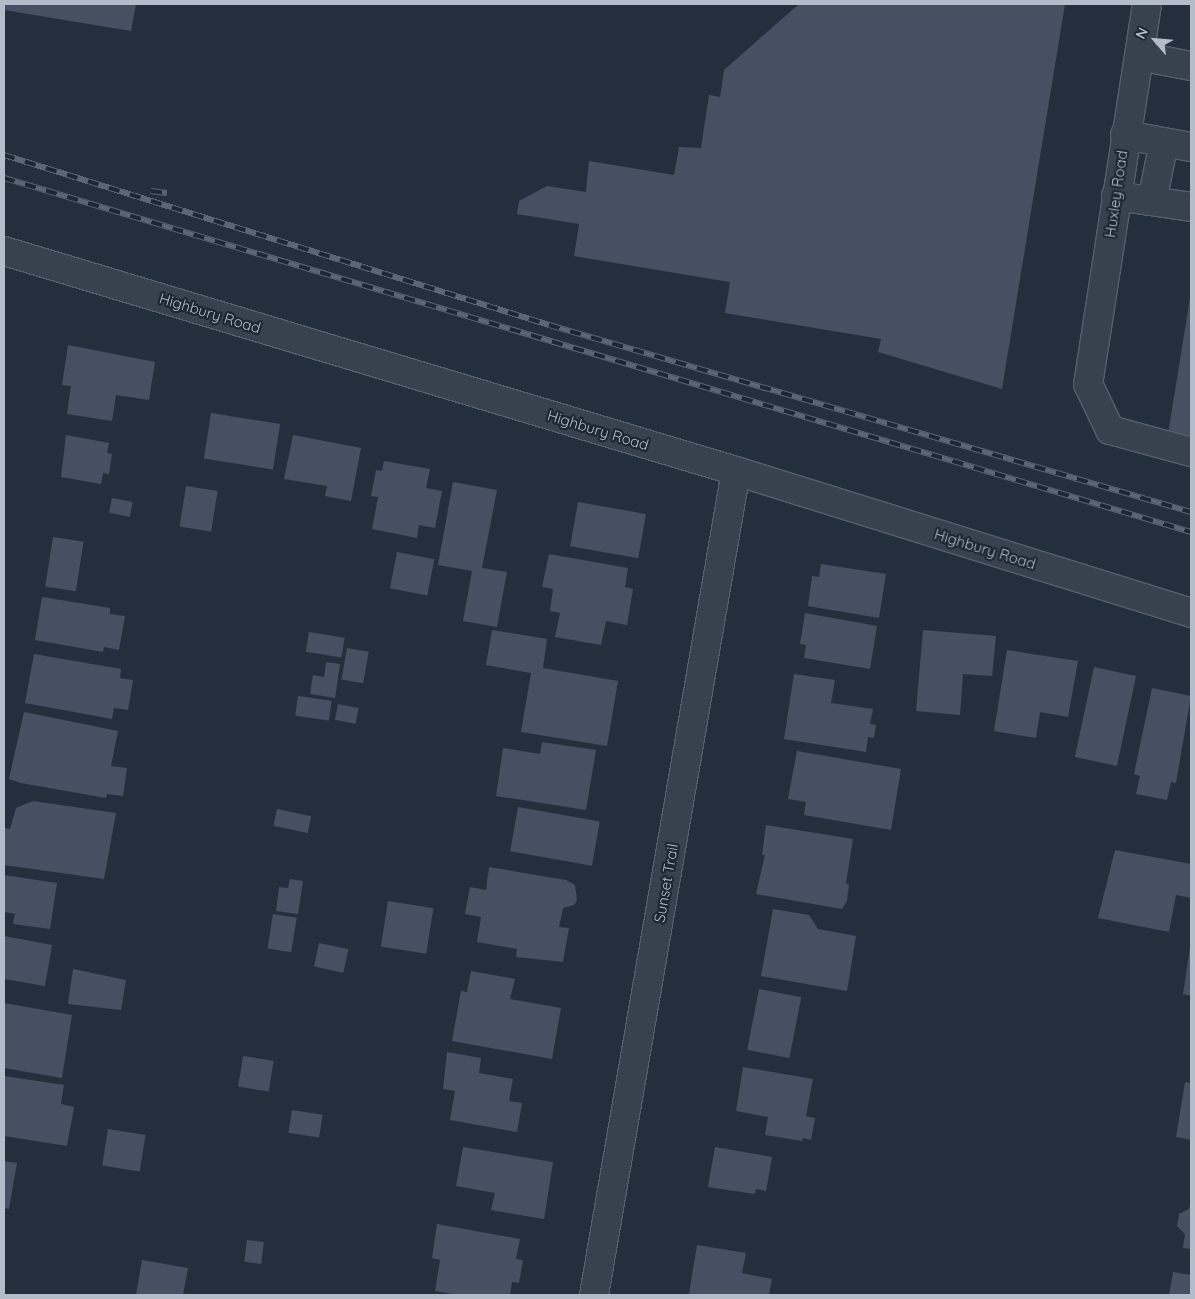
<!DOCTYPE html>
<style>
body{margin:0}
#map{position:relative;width:1195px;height:1299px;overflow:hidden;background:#242f3e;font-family:Quicksand,sans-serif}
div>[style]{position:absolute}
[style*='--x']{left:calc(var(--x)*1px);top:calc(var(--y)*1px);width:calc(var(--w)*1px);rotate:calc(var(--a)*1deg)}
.building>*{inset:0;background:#455162;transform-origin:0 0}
.roads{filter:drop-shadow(1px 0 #565f6c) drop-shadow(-1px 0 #565f6c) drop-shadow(0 1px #565f6c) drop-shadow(0 -1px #565f6c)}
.minor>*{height:28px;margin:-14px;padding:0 14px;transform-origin:14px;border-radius:14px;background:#38414e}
.rail>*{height:5.5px;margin-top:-2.75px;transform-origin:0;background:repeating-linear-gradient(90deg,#1d2633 0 11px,#5a6575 0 22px);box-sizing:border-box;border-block:1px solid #5a6575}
span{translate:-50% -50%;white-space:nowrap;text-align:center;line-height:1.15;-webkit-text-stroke:4.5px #1d2633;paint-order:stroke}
.street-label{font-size:15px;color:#b4bcc9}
.frame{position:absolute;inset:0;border:5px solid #b4bcc9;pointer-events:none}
.north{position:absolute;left:1130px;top:15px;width:50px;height:50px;-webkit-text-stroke:4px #1d2633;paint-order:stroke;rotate:297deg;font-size:14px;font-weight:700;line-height:20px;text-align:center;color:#b4bcc9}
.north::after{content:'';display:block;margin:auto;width:18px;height:22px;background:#b4bcc9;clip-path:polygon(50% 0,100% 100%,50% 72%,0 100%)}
</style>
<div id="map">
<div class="building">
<div style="clip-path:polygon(4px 4px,136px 4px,131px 31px,4px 10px)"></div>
<div style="clip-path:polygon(799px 4px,1065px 4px,1002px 389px,878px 352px,881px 339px,725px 313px,730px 282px,574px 256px,579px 224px,517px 214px,519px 201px,547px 186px,586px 192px,589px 161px,674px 175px,679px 147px,701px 148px,709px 95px,720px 97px,724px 70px)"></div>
<div style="clip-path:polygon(1190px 298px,1191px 298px,1191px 438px,1168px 434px)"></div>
<div style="clip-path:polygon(68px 345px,155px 362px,149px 400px,116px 395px,112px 421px,67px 414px,71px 386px,62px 385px)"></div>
<div style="left:211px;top:413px;width:70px;height:46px;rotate:9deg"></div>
<div style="clip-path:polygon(66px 435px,109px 443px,107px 453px,112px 454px,109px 474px,103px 473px,101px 484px,61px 477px)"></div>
<div style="clip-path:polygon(293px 435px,361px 448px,351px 501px,325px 496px,327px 486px,284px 479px)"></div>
<div style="clip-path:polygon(384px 461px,430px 469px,426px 488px,442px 491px,435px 528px,419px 525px,417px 538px,372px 529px,378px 497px,371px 496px,376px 470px,382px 471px)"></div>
<div style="clip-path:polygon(453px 482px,497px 490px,482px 568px,507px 572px,497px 627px,463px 621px,472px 571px,438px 565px)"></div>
<div style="left:186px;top:486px;width:32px;height:41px;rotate:9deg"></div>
<div style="left:112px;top:498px;width:21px;height:15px;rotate:11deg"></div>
<div style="left:578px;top:502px;width:69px;height:45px;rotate:10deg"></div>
<div style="left:53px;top:537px;width:31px;height:50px;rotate:9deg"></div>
<div style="left:397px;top:552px;width:38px;height:37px;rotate:11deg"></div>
<div style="clip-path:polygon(549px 554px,628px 568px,625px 587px,633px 589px,627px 625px,606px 621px,601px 645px,555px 637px,560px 613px,550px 611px,553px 589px,542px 587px)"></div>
<div style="clip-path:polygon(821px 564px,886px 574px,879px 618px,808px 606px,812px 576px,819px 577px)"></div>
<div style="clip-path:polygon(42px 597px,110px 608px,110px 614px,125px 616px,119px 650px,104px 647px,103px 652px,35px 640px)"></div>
<div style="clip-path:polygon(805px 613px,877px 626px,870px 669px,804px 658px,806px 645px,800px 644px)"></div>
<div style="clip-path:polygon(492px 630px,547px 639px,543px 668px,618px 681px,607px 746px,521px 732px,531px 673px,486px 665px)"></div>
<div style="clip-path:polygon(923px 630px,996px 636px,992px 676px,963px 674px,960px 715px,916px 711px)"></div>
<div style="left:309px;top:632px;width:36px;height:20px;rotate:9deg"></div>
<div style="left:347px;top:648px;width:22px;height:32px;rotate:10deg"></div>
<div style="clip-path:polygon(1007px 650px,1078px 661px,1068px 717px,1040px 712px,1036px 738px,994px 731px)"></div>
<div style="clip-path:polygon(34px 654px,121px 669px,120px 678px,133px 680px,128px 710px,114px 708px,112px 719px,25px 703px)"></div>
<div style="clip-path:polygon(326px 662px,340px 664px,335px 698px,310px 694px,313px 675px,324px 677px)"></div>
<div style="left:1094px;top:667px;width:43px;height:92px;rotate:12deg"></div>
<div style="clip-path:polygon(794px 674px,835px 680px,831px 703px,873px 709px,870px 724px,876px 725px,874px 738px,868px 737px,866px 752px,784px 739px)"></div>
<div style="clip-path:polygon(1152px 688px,1191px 696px,1176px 783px,1171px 782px,1167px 800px,1136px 794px,1140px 776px,1134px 774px)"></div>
<div style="left:298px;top:696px;width:34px;height:20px;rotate:8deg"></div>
<div style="left:338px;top:704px;width:21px;height:16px;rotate:11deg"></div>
<div style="clip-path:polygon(24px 712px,118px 731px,111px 766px,127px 768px,123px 796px,107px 794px,106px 798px,21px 783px,9px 779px)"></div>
<div style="clip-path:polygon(542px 742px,596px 750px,586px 810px,496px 796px,503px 748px,540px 754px)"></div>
<div style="clip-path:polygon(797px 751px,901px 769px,891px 830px,804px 815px,806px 802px,788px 799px)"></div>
<div style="clip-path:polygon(33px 801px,116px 813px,104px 879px,4px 865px,4px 828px,10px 829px,16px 808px)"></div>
<div style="left:518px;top:807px;width:83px;height:45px;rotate:10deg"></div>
<div style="left:277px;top:809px;width:35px;height:17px;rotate:12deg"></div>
<div style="clip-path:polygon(766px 825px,853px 839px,846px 883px,849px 885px,847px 901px,842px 909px,756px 894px,765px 855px,762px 855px)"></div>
<div style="clip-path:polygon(1115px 850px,1191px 864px,1191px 898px,1176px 895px,1169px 932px,1098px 918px)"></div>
<div style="clip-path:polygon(489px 867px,566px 880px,575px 885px,577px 900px,574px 905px,563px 908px,559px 927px,569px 928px,563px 962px,516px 957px,517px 949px,477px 942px,481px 917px,465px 914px,470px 887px,486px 890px)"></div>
<div style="clip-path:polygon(4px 875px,57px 883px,50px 929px,13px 924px,15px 914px,4px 912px)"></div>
<div style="clip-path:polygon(290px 879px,303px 881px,298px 914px,276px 911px,279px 887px,288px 888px)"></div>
<div style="left:388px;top:901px;width:46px;height:46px;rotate:9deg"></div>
<div style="clip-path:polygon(773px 909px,809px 915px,818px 929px,856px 936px,847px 991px,761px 976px)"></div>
<div style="left:273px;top:914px;width:24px;height:35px;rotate:9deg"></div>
<div style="clip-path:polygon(4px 936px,52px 945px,45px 986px,4px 979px)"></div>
<div style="left:319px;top:943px;width:30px;height:24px;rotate:12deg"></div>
<div style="clip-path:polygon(1190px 948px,1191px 948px,1191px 996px,1183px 994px)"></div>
<div style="clip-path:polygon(73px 969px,126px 980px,121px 1010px,68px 1004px)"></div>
<div style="clip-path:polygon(471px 971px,515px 979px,510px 999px,561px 1008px,552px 1059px,452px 1041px,461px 991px,467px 992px)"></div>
<div style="left:759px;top:989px;width:43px;height:62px;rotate:11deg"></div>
<div style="clip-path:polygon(4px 1003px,72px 1015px,62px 1078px,4px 1068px)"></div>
<div style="clip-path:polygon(447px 1052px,481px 1058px,479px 1073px,513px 1079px,509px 1101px,522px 1103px,517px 1132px,450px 1120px,455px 1091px,443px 1089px)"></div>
<div style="left:243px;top:1056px;width:31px;height:31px;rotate:9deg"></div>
<div style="clip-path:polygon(743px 1067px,813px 1079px,806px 1116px,815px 1118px,811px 1140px,803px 1138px,802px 1141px,765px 1135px,768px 1117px,736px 1111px)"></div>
<div style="clip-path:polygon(4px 1076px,64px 1085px,61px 1104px,74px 1107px,67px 1146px,4px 1136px)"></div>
<div style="clip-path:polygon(1185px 1082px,1191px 1083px,1191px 1140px,1176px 1137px)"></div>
<div style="left:292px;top:1110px;width:31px;height:23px;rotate:9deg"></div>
<div style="left:108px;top:1129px;width:38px;height:37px;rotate:9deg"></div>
<div style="clip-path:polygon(463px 1147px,553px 1162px,544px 1219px,491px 1210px,495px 1193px,456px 1186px)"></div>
<div style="clip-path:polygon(715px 1147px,772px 1157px,766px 1191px,756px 1189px,755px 1194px,708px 1187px)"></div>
<div style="clip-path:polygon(4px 1161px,17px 1163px,9px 1209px,4px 1208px)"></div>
<div style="clip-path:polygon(1191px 1203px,1191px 1249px,1183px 1248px,1185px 1234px,1177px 1226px,1179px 1214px,1189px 1209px)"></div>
<div style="clip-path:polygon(437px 1224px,520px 1239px,516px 1259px,523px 1260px,519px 1283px,512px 1282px,510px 1295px,459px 1295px,435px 1291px,440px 1260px,432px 1258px)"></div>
<div style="left:247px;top:1240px;width:17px;height:22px;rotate:7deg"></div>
<div style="clip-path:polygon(697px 1245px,746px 1253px,742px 1273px,772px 1279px,769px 1295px,689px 1294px)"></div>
<div style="clip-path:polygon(142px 1260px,188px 1268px,183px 1295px,136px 1295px)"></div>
<div style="clip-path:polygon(1173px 1272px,1191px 1275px,1191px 1295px,1169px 1295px)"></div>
</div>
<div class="roads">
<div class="minor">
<div style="--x:1147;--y:4;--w:385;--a:98.8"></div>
<div style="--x:1088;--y:384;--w:51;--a:64.4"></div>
<div style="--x:1110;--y:430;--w:84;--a:15.2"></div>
<div style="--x:1139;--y:56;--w:53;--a:10.9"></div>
<div style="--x:1125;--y:135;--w:67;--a:10.3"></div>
<div style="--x:1116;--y:196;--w:76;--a:8.3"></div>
<div style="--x:1152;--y:201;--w:60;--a:-78.5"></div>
<div style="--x:4;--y:251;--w:764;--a:16.73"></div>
<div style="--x:736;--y:471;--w:477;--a:17.3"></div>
<div style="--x:594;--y:1295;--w:836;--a:-80.22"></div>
</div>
</div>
<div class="rail">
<div style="--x:4;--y:155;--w:571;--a:17.32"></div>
<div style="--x:549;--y:325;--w:669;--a:16.24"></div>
<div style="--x:4;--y:178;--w:1239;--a:16.61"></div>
<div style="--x:151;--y:191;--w:16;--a:7"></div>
</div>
<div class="street-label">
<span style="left:1116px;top:194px;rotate:-82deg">Huxley Road</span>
<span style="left:210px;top:313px;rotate:17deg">Highbury Road</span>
<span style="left:598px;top:430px;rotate:17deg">Highbury Road</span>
<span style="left:985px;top:549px;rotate:17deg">Highbury Road</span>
<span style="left:666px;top:883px;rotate:-80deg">Sunset Trail</span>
</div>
<div class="frame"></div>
<div class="north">N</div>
</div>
